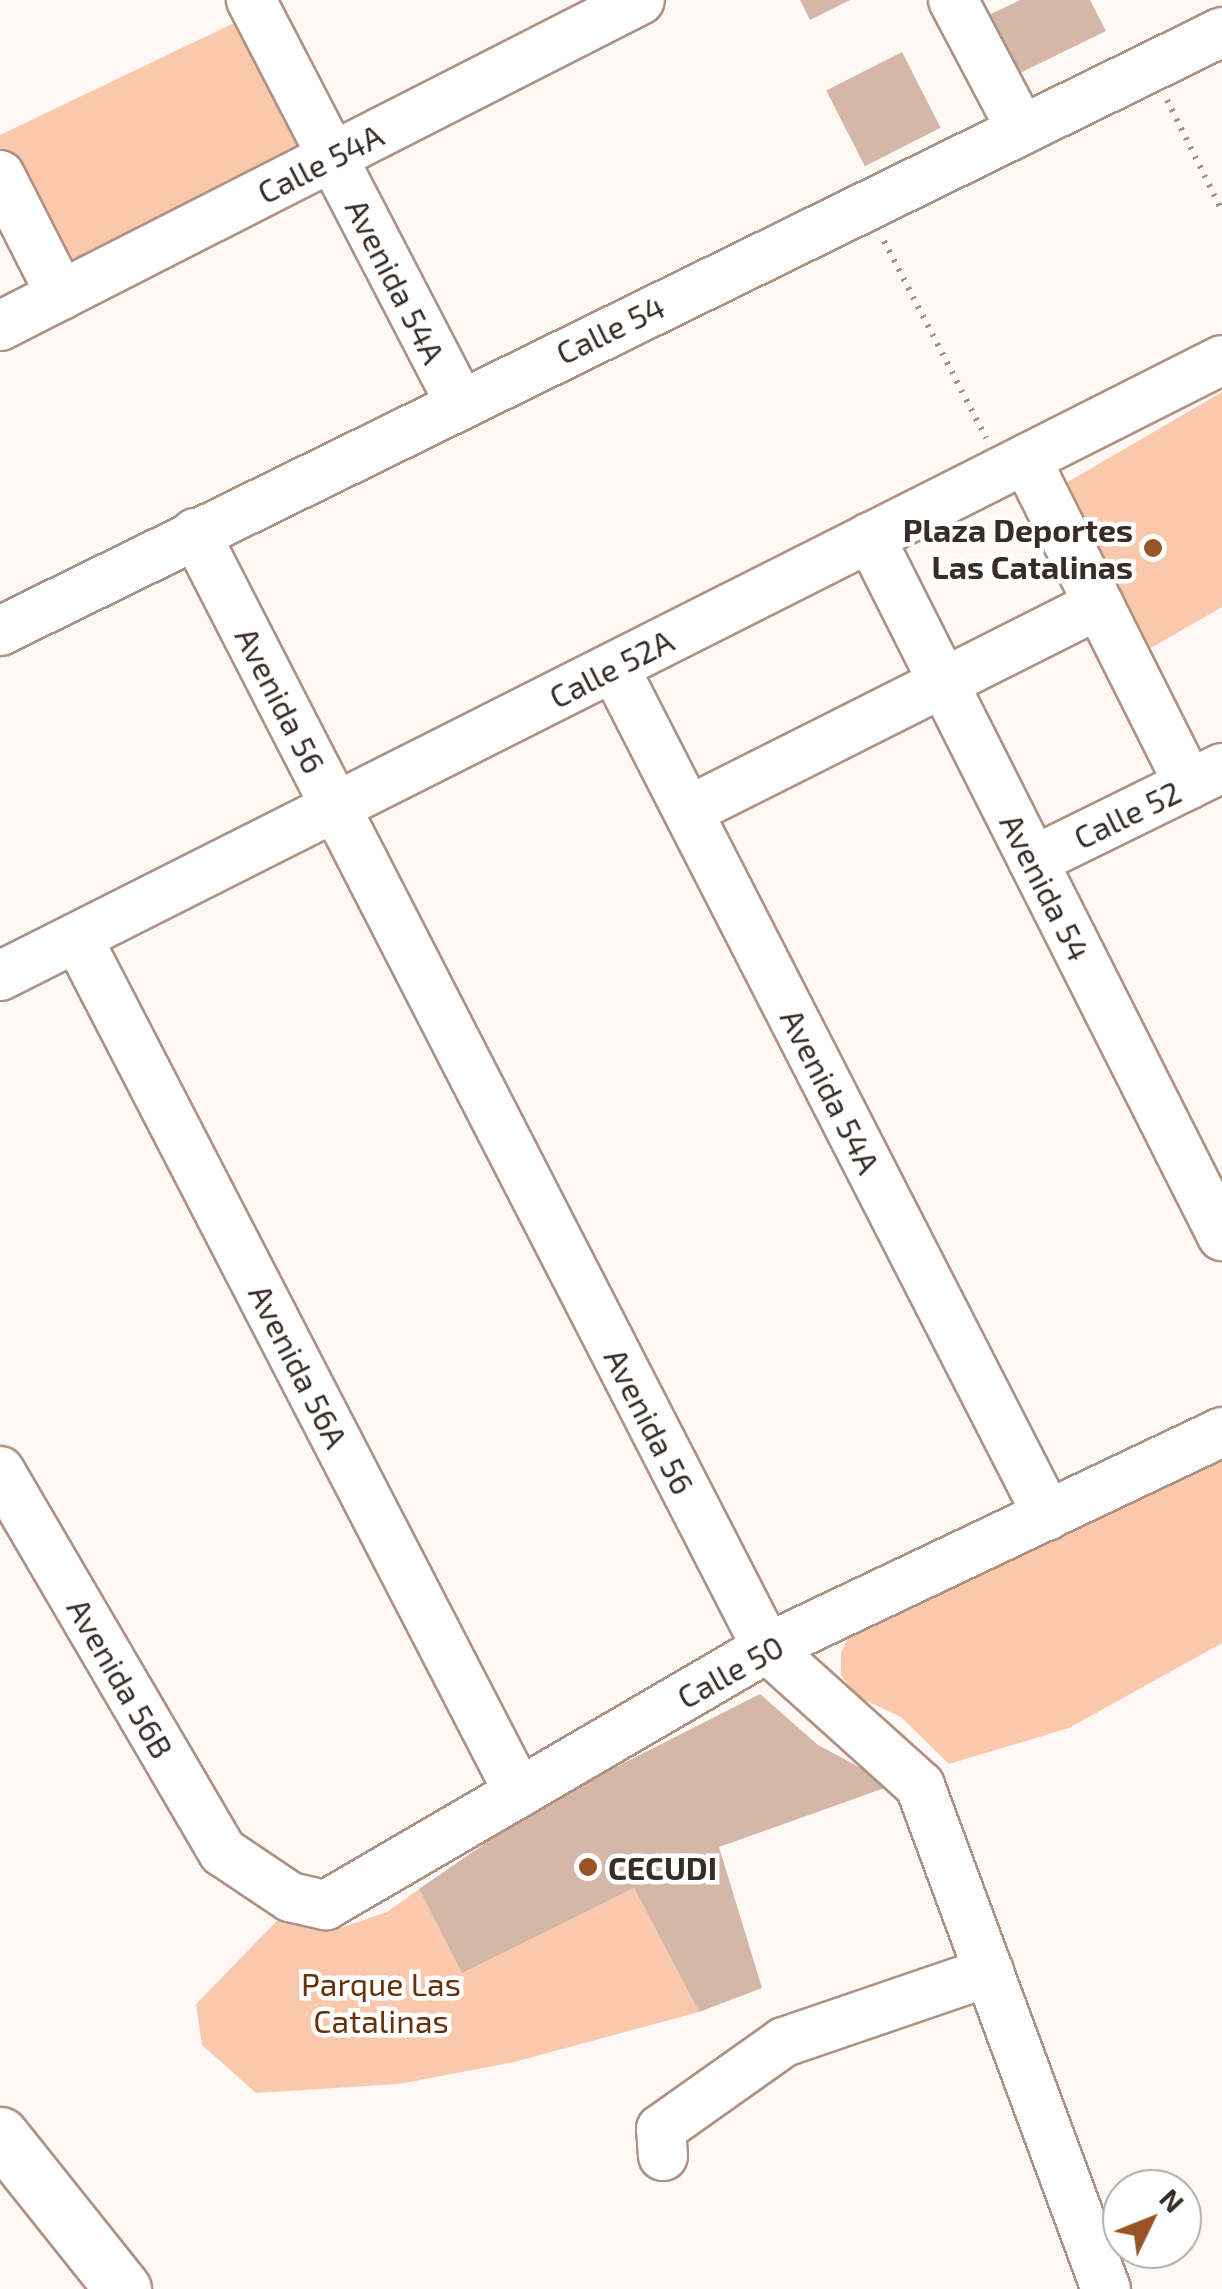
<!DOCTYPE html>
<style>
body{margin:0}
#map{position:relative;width:1222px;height:2289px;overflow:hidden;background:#fef8f5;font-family:"Exo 2",sans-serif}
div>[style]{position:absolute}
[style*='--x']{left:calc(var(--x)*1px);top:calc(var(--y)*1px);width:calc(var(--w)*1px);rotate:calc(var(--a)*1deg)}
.green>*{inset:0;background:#f9c8ad}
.building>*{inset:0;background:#d4b7a7;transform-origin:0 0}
.path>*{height:6px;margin-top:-3px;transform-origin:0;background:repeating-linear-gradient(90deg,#9d948f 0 2.5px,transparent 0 10.5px)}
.roads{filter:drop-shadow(2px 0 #ae9283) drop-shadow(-2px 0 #ae9283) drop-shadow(0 2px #ae9283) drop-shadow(0 -2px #ae9283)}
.minor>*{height:48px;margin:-24px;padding:0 24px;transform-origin:24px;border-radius:24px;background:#fff}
.major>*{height:55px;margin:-27.5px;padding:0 27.5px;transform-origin:27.5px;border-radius:27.5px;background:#fff}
.dots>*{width:28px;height:28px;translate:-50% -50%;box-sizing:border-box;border:5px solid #fff;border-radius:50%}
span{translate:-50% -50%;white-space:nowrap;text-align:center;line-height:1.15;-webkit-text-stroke:9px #fff;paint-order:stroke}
.street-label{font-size:32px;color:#382c26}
.poi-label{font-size:32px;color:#382c26;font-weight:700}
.right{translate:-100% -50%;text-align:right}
.left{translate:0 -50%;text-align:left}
.park-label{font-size:32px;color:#66310b}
.north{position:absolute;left:1102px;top:2169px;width:100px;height:100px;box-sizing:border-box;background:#fff;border:2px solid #afaba8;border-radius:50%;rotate:47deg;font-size:28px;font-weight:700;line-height:40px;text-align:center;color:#382c26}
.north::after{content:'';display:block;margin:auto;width:35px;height:45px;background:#985427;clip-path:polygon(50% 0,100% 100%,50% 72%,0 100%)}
</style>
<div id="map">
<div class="green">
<div style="clip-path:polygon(257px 12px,332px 157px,61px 295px,0 175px,0 135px)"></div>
<div style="clip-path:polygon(1222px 392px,1222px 607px,1137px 656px,1054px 490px)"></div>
<div style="clip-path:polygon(1222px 1458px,1222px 1643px,1069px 1728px,949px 1764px,901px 1717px,858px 1697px,841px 1675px,841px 1652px,850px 1635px)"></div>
<div style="clip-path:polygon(634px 1888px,699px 2012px,514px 2062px,399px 2084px,256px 2093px,202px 2045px,196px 2004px,277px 1921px,329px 1932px,387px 1912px,419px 1889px,462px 1972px)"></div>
</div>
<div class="building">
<div style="clip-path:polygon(800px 0,850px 0,810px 20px)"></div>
<div style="clip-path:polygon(1020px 0,1090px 0,1106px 31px,1012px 77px,983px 18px)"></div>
<div style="left:902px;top:52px;width:85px;height:85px;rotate:63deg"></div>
<div style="clip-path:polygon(760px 1694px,818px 1745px,893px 1785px,719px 1847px,762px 1988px,699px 2012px,634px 1888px,462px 1973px,419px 1889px,541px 1805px)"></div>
</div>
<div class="path">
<div style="--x:1167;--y:100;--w:124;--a:63.6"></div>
<div style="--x:884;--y:241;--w:222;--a:62.6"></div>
</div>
<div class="roads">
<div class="minor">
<div style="--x:251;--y:0;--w:453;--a:62.6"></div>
<div style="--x:953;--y:0;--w:146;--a:62.2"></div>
<div style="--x:0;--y:175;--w:135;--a:63.1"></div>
<div style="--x:0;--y:326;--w:718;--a:-26.99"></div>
<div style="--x:1026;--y:459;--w:364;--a:63.4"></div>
<div style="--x:195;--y:533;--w:1253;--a:62.84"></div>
<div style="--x:767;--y:1648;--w:206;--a:42"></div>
<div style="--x:920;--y:1786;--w:536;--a:69.71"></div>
<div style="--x:870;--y:537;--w:783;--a:63.27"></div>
<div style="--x:0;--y:631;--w:1361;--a:-26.11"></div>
<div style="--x:614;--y:667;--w:953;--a:62.92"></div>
<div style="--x:688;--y:811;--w:460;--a:-26.7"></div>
<div style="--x:1033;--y:861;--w:211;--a:-26.2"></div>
<div style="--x:78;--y:939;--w:961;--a:62.69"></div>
<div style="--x:0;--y:976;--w:1368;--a:-26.75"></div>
<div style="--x:0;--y:1471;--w:441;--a:59.7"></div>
<div style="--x:223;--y:1852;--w:81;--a:33.9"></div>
<div style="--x:290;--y:1897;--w:37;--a:13"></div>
<div style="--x:326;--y:1905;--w:510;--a:-30.23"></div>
<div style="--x:767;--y:1648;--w:504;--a:-25.39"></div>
<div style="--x:663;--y:2156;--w:27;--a:-94"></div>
<div style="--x:661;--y:2129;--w:151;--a:-35.3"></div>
<div style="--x:784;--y:2042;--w:217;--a:-18.9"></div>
</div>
<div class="major">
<div style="--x:0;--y:2135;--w:197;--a:51.4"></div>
</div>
</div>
<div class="dots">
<div style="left:1153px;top:548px;background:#985427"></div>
<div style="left:588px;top:1867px;background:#985427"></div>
</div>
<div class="street-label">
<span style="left:320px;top:163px;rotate:-27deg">Calle 54A</span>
<span style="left:396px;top:281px;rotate:63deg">Avenida 54A</span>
<span style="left:610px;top:329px;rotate:-26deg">Calle 54</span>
<span style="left:611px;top:668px;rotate:-27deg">Calle 52A</span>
<span style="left:281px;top:700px;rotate:63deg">Avenida 56</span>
<span style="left:1127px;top:814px;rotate:-26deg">Calle 52</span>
<span style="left:1046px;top:887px;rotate:63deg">Avenida 54</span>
<span style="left:831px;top:1091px;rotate:63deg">Avenida 54A</span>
<span style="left:299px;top:1366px;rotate:63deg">Avenida 56A</span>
<span style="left:650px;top:1421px;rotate:63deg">Avenida 56</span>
<span style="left:730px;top:1671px;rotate:-29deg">Calle 50</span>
<span style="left:121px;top:1678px;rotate:60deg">Avenida 56B</span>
</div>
<div class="poi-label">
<span class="right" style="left:1133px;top:548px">Plaza Deportes<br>Las Catalinas</span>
<span class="left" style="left:608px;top:1867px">CECUDI</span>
</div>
<div class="park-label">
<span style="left:381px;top:2002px">Parque Las<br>Catalinas</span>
</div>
<div class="north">N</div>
</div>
